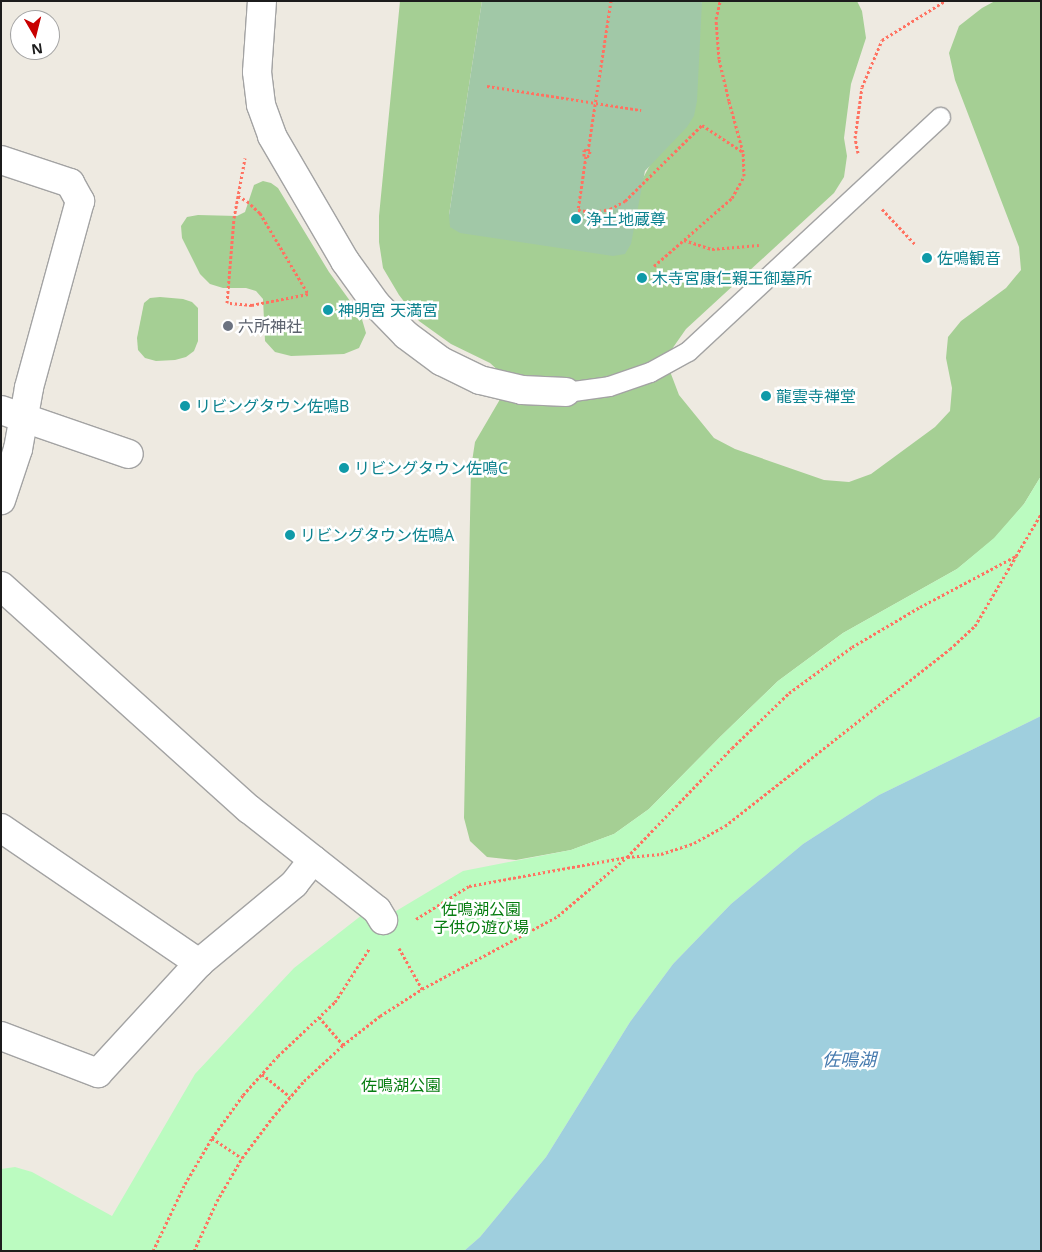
<!DOCTYPE html>
<meta charset="utf-8">
<style>
body{margin:0}
#map{position:relative;width:1042px;height:1252px;overflow:hidden;background:#eeeae1;font-family:"Open Sans","Noto Sans JP",sans-serif}
div>[style]{position:absolute}
[style*='--x']{left:calc(var(--x)*1px);top:calc(var(--y)*1px);width:calc(var(--w)*1px);rotate:calc(var(--a)*1deg)}
.forest>*{inset:0;background:#a5cf94}
.cemetery>*{inset:0;background:#a1c8a7}
.park>*{inset:0;background:#bbfbc0}
.water>*{inset:0;background:#9fcfde}
.path>*{height:3px;margin-top:-1.5px;transform-origin:0;background:repeating-linear-gradient(90deg,#ff7261 0 2.5px,transparent 0 5px)}
.roads{filter:drop-shadow(1px 0 #a3a3a3) drop-shadow(-1px 0 #a3a3a3) drop-shadow(0 1px #a3a3a3) drop-shadow(0 -1px #a3a3a3)}
.service>*{height:19px;margin:-9.5px;padding:0 9.5px;transform-origin:9.5px;border-radius:9.5px;background:#fff}
.minor>*{height:28px;margin:-14px;padding:0 14px;transform-origin:14px;border-radius:14px;background:#fff}
.dots>*{width:14px;height:14px;translate:-50% -50%;box-sizing:border-box;border:2px solid #fff;border-radius:50%}
span{translate:-50% -50%;white-space:nowrap;text-align:center;line-height:1.15;-webkit-text-stroke:5px #fff;paint-order:stroke}
.culture-label{font-size:16px;color:#0d838f}
.left{translate:0 -50%;text-align:left}
.worship-label{font-size:16px;color:#5b616d}
.park-label{font-size:16px;color:#077d11}
.water-label{font-size:18px;color:#467aae;font-style:italic}
.frame{position:absolute;inset:0;border:2px solid #1c1c1c;pointer-events:none}
.north{position:absolute;left:10px;top:10px;width:50px;height:50px;box-sizing:border-box;background:#fff;border:1px solid #a4a4a4;border-radius:50%;rotate:172deg;font-size:14px;font-weight:700;line-height:20px;text-align:center;color:#1c1c1c}
.north::after{content:'';display:block;margin:auto;width:18px;height:22px;background:#c80000;clip-path:polygon(50% 0,100% 100%,50% 72%,0 100%)}
</style>
<div id="map">
<div class="forest">
<div style="clip-path:polygon(400px 1px,482px 1px,449px 215px,641px 182px,651px 163px,702px 1px,857px 1px,862px 11px,866px 38px,851px 84px,844px 138px,847px 156px,844px 177px,834px 193px,686px 329px,672px 349px,671px 374px,679px 395px,714px 438px,735px 449px,824px 480px,849px 482px,871px 474px,935px 427px,950px 411px,952px 388px,946px 358px,948px 337px,961px 321px,1006px 288px,1021px 270px,1019px 247px,955px 80px,949px 53px,959px 26px,982px 8px,995px 1px,1041px 1px,1041px 476px,1024px 504px,995px 538px,957px 569px,843px 633px,778px 681px,721px 736px,649px 809px,614px 834px,571px 850px,516px 860px,487px 857px,470px 841px,464px 818px,471px 468px,475px 442px,499px 401px,504px 386px,501px 373px,490px 363px,451px 344px,419px 321px,399px 295px,383px 268px,379px 242px,379px 216px)"></div>
<div style="clip-path:polygon(263px 181px,271px 183px,278px 188px,329px 272px,361px 316px,366px 333px,359px 348px,344px 354px,291px 356px,275px 352px,265px 341px,263px 299px,256px 291px,246px 288px,223px 288px,210px 284px,200px 274px,182px 238px,181px 226px,187px 217px,198px 215px,237px 216px,245px 212px,254px 185px)"></div>
<div style="clip-path:polygon(160px 297px,183px 299px,192px 302px,198px 308px,198px 341px,194px 351px,186px 357px,175px 360px,156px 361px,145px 358px,138px 350px,137px 338px,144px 303px,150px 298px)"></div>
</div>
<div class="cemetery">
<div style="clip-path:polygon(482px 1px,702px 1px,697px 101px,694px 116px,687px 127px,645px 171px,631px 244px,625px 254px,613px 256px,460px 233px,450px 227px,449px 215px)"></div>
</div>
<div class="park">
<div style="clip-path:polygon(1041px 476px,1041px 716px,879px 795px,803px 844px,731px 904px,673px 964px,630px 1022px,546px 1157px,480px 1237px,464px 1251px,1px 1251px,1px 1169px,15px 1167px,32px 1172px,112px 1216px,195px 1074px,294px 968px,362px 915px,371px 926px,463px 871px,571px 850px,614px 834px,649px 809px,721px 736px,778px 681px,843px 633px,957px 569px,994px 538px,1024px 504px)"></div>
</div>
<div class="water">
<div style="clip-path:polygon(1041px 716px,1041px 1251px,464px 1251px,480px 1237px,546px 1157px,630px 1022px,673px 964px,731px 904px,803px 844px,879px 795px)"></div>
</div>
<div class="path">
<div style="--x:487;--y:86;--w:156;--a:8.9"></div>
<div style="--x:584;--y:150;--w:6;--a:9"></div>
<div style="--x:590;--y:151;--w:5;--a:101"></div>
<div style="--x:589;--y:156;--w:5;--a:180"></div>
<div style="--x:584;--y:156;--w:6;--a:-90"></div>
<div style="--x:588;--y:151;--w:152;--a:-81.3"></div>
<div style="--x:858;--y:153;--w:15;--a:-101"></div>
<div style="--x:855;--y:138;--w:51;--a:-82.2"></div>
<div style="--x:862;--y:87;--w:51;--a:-66.9"></div>
<div style="--x:882;--y:40;--w:74;--a:-31.8"></div>
<div style="--x:586;--y:156;--w:55;--a:98.4"></div>
<div style="--x:578;--y:210;--w:16;--a:7"></div>
<div style="--x:594;--y:212;--w:16;--a:-11"></div>
<div style="--x:610;--y:209;--w:17;--a:-28"></div>
<div style="--x:625;--y:201;--w:108;--a:-44.6"></div>
<div style="--x:702;--y:125;--w:49;--a:33.4"></div>
<div style="--x:238;--y:196;--w:10;--a:29"></div>
<div style="--x:247;--y:201;--w:18;--a:43"></div>
<div style="--x:260;--y:213;--w:94;--a:59.3"></div>
<div style="--x:308;--y:294;--w:57;--a:168.9"></div>
<div style="--x:252;--y:305;--w:25;--a:-175"></div>
<div style="--x:227;--y:303;--w:85;--a:-85.3"></div>
<div style="--x:234;--y:218;--w:61;--a:-79.6"></div>
<div style="--x:882;--y:209;--w:48;--a:46.7"></div>
<div style="--x:684;--y:240;--w:29;--a:18"></div>
<div style="--x:712;--y:249;--w:47;--a:-4.9"></div>
<div style="--x:654;--y:266;--w:103;--a:-41.1"></div>
<div style="--x:732;--y:198;--w:25;--a:-61"></div>
<div style="--x:744;--y:176;--w:24;--a:-92"></div>
<div style="--x:743;--y:152;--w:53;--a:-105.4"></div>
<div style="--x:729;--y:101;--w:43;--a:-103.4"></div>
<div style="--x:719;--y:59;--w:40;--a:-94.3"></div>
<div style="--x:716;--y:19;--w:18;--a:-77"></div>
<div style="--x:416;--y:919;--w:62;--a:-31.9"></div>
<div style="--x:469;--y:886;--w:161;--a:-10.4"></div>
<div style="--x:627;--y:857;--w:34;--a:-5"></div>
<div style="--x:661;--y:854;--w:35;--a:-18"></div>
<div style="--x:694;--y:843;--w:35;--a:-29"></div>
<div style="--x:725;--y:826;--w:286;--a:-38.2"></div>
<div style="--x:950;--y:649;--w:34;--a:-43"></div>
<div style="--x:975;--y:626;--w:81;--a:-59.6"></div>
<div style="--x:399;--y:948;--w:47;--a:60.7"></div>
<div style="--x:319;--y:1017;--w:37;--a:49"></div>
<div style="--x:262;--y:1074;--w:36;--a:39"></div>
<div style="--x:212;--y:1138;--w:36;--a:34"></div>
<div style="--x:153;--y:1251;--w:74;--a:-64.5"></div>
<div style="--x:185;--y:1184;--w:53;--a:-59.6"></div>
<div style="--x:212;--y:1138;--w:53;--a:-54.2"></div>
<div style="--x:243;--y:1095;--w:52;--a:-48.1"></div>
<div style="--x:278;--y:1056;--w:79;--a:-43.5"></div>
<div style="--x:335;--y:1002;--w:63;--a:-57.3"></div>
<div style="--x:194;--y:1251;--w:55;--a:-65.3"></div>
<div style="--x:217;--y:1201;--w:50;--a:-59.8"></div>
<div style="--x:242;--y:1158;--w:50;--a:-53.1"></div>
<div style="--x:272;--y:1118;--w:49;--a:-49.1"></div>
<div style="--x:304;--y:1081;--w:53;--a:-42.7"></div>
<div style="--x:343;--y:1045;--w:47;--a:-38.1"></div>
<div style="--x:380;--y:1016;--w:50;--a:-32.7"></div>
<div style="--x:422;--y:989;--w:154;--a:-28.2"></div>
<div style="--x:558;--y:916;--w:91;--a:-40.5"></div>
<div style="--x:627;--y:857;--w:151;--a:-46.1"></div>
<div style="--x:732;--y:748;--w:79;--a:-44"></div>
<div style="--x:789;--y:693;--w:78;--a:-36.1"></div>
<div style="--x:852;--y:647;--w:79;--a:-30.5"></div>
<div style="--x:920;--y:607;--w:109;--a:-28"></div>
<div style="--x:1016;--y:556;--w:49;--a:-59.2"></div>
</div>
<div class="roads">
<div class="service">
<div style="--x:566;--y:392;--w:43;--a:-7.9"></div>
<div style="--x:609;--y:386;--w:43;--a:-18.9"></div>
<div style="--x:650;--y:372;--w:43;--a:-28.9"></div>
<div style="--x:688;--y:351;--w:344;--a:-42.9"></div>
</div>
<div class="minor">
<div style="--x:262;--y:1;--w:71;--a:94"></div>
<div style="--x:257;--y:72;--w:33;--a:83"></div>
<div style="--x:261;--y:105;--w:33;--a:70"></div>
<div style="--x:272;--y:136;--w:145;--a:59.7"></div>
<div style="--x:345;--y:261;--w:53;--a:54.2"></div>
<div style="--x:376;--y:304;--w:43;--a:45.9"></div>
<div style="--x:406;--y:335;--w:44;--a:36.6"></div>
<div style="--x:441;--y:361;--w:43;--a:26"></div>
<div style="--x:480;--y:380;--w:43;--a:13.4"></div>
<div style="--x:522;--y:390;--w:44;--a:2.6"></div>
<div style="--x:1;--y:160;--w:73;--a:18.4"></div>
<div style="--x:70;--y:183;--w:21;--a:61"></div>
<div style="--x:80;--y:201;--w:194;--a:105.3"></div>
<div style="--x:29;--y:388;--w:62;--a:100.2"></div>
<div style="--x:18;--y:449;--w:54;--a:108.4"></div>
<div style="--x:1;--y:410;--w:135;--a:19"></div>
<div style="--x:1;--y:586;--w:334;--a:42"></div>
<div style="--x:249;--y:809;--w:163;--a:38.3"></div>
<div style="--x:377;--y:910;--w:12;--a:59"></div>
<div style="--x:1;--y:828;--w:240;--a:34.3"></div>
<div style="--x:1;--y:1036;--w:104;--a:20.9"></div>
<div style="--x:98;--y:1073;--w:149;--a:-47.4"></div>
<div style="--x:199;--y:963;--w:124;--a:-39.7"></div>
<div style="--x:294;--y:884;--w:31;--a:-52"></div>
</div>
</div>
<div class="dots">
<div style="left:576px;top:219px;background:#0f9aa8"></div>
<div style="left:927px;top:258px;background:#0f9aa8"></div>
<div style="left:642px;top:278px;background:#0f9aa8"></div>
<div style="left:328px;top:310px;background:#0f9aa8"></div>
<div style="left:228px;top:326px;background:#6b7280"></div>
<div style="left:766px;top:396px;background:#0f9aa8"></div>
<div style="left:185px;top:406px;background:#0f9aa8"></div>
<div style="left:344px;top:468px;background:#0f9aa8"></div>
<div style="left:290px;top:535px;background:#0f9aa8"></div>
</div>
<div class="culture-label">
<span class="left" style="left:586px;top:219px">浄土地蔵尊</span>
<span class="left" style="left:937px;top:258px">佐鳴観音</span>
<span class="left" style="left:652px;top:278px">木寺宮康仁親王御墓所</span>
<span class="left" style="left:338px;top:310px">神明宮 天満宮</span>
<span class="left" style="left:776px;top:396px">龍雲寺禅堂</span>
<span class="left" style="left:195px;top:406px">リビングタウン佐鳴B</span>
<span class="left" style="left:354px;top:468px">リビングタウン佐鳴C</span>
<span class="left" style="left:300px;top:535px">リビングタウン佐鳴A</span>
</div>
<div class="worship-label">
<span class="left" style="left:238px;top:326px">六所神社</span>
</div>
<div class="park-label">
<span style="left:481px;top:918px">佐鳴湖公園<br>子供の遊び場</span>
<span style="left:401px;top:1085px">佐鳴湖公園</span>
</div>
<div class="water-label">
<span style="left:849px;top:1059px">佐鳴湖</span>
</div>
<div class="frame"></div>
<div class="north">N</div>
</div>
